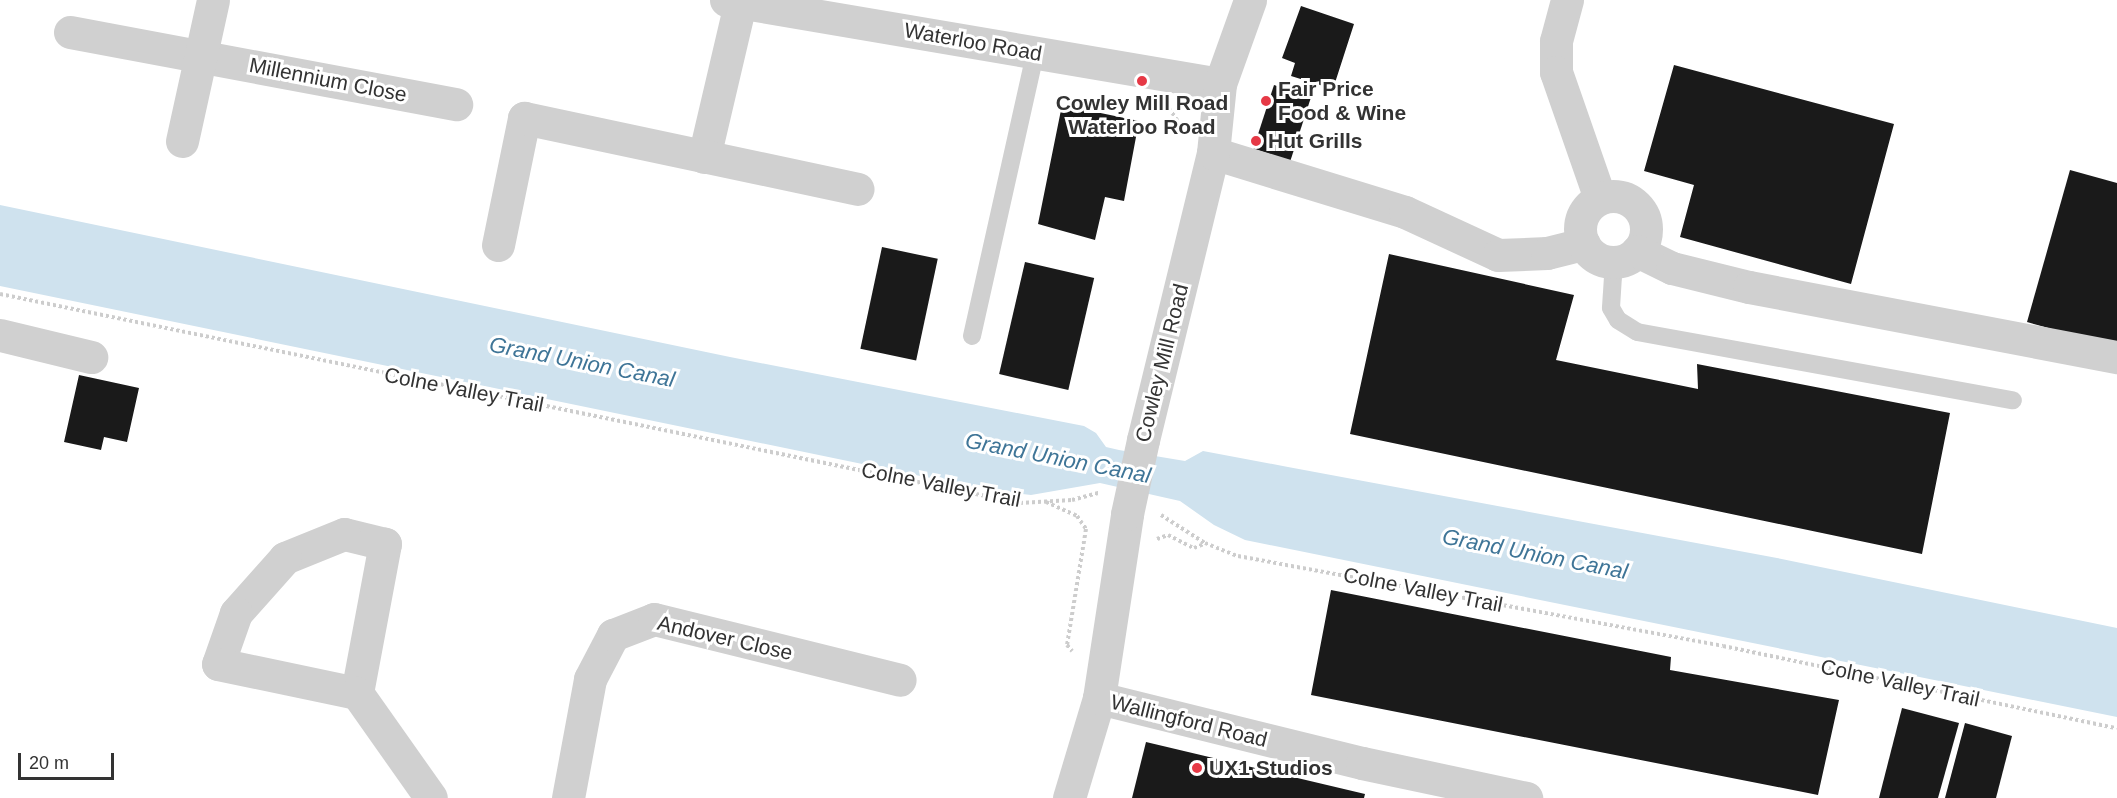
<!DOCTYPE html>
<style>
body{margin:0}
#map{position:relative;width:2117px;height:798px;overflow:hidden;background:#fff;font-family:Helvetica,sans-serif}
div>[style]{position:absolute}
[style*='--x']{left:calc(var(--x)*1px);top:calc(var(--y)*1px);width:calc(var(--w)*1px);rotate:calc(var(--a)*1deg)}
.water>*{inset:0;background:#cfe2ee}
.building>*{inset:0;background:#1a1a1a;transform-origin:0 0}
.path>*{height:4px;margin-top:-2px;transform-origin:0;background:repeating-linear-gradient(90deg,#cdcdcd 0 3px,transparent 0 6px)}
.service>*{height:18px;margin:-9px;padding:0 9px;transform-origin:9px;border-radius:9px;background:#d0d0d0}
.minor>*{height:33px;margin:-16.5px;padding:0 16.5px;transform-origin:16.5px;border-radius:16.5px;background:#d0d0d0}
.minor>.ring{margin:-16.5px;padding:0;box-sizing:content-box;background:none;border:33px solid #d0d0d0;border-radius:50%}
.tertiary>*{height:33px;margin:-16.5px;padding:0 16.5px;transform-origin:16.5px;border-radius:16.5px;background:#d0d0d0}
.tertiary-bridge>*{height:33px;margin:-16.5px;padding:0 16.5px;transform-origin:16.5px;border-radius:16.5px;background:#d0d0d0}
.dots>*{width:16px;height:16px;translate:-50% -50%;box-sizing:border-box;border:3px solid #fff;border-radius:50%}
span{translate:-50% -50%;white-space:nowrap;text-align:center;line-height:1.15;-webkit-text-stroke:6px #fff;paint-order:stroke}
.street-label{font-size:21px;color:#333}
.poi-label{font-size:21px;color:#333;font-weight:700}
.left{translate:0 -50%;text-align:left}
.water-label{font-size:22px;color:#3f7597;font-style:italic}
.scale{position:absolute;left:18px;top:753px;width:96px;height:27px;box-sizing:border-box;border:3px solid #333;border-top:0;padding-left:8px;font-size:18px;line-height:21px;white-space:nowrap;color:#333;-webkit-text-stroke:4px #fff;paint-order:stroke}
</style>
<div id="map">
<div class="water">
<div style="clip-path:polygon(0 205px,730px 357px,1084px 426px,1096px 433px,1106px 447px,1119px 450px,1185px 461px,1203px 451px,1288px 467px,1777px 558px,2117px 628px,2117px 717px,1245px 540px,1214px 525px,1180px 501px,1100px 483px,1031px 495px,988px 490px,0 286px)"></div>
</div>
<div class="building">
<div style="clip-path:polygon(1301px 6px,1354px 24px,1333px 89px,1291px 76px,1295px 63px,1282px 58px)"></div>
<div style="clip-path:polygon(1674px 65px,1894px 124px,1851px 284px,1680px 237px,1694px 185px,1644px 171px)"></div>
<div style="left:1274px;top:85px;width:39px;height:67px;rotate:18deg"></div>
<div style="clip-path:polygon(1062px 105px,1139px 121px,1124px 201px,1105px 197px,1095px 240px,1038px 224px)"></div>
<div style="clip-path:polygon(2070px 170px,2117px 183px,2117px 347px,2027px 322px)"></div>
<div style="left:882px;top:247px;width:57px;height:104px;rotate:12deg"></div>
<div style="clip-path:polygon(1389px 254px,1574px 295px,1556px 360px,1698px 389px,1697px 364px,1950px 413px,1922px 554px,1350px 434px)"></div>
<div style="left:1025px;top:262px;width:71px;height:115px;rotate:13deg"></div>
<div style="clip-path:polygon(79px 375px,139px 388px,127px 442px,104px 437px,101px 450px,64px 442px)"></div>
<div style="clip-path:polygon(1331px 590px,1671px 657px,1670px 670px,1839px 700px,1818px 795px,1311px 695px)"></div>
<div style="clip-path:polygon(1902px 708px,1959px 723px,1938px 798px,1879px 798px)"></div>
<div style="clip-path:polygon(1965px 723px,2012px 736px,1996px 798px,1945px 798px)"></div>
<div style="clip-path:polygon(1146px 742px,1365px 794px,1364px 798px,1132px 798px)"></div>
</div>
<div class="path">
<div style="--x:1169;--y:108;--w:23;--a:56"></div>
<div style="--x:0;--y:294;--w:1041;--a:11.58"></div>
<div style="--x:1020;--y:503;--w:52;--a:-3.3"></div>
<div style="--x:1072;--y:500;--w:28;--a:-15"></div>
<div style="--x:1046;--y:502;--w:34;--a:24"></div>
<div style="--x:1077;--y:516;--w:16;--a:55"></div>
<div style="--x:1086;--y:529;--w:118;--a:99.3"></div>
<div style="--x:1067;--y:645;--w:8;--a:50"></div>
<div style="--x:1161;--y:515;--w:52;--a:32.5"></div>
<div style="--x:1205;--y:543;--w:35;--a:22"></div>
<div style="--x:1238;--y:556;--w:493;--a:10.5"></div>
<div style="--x:1723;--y:646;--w:402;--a:11.8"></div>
<div style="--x:1157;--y:539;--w:12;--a:-20"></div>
<div style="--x:1168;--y:535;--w:29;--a:27"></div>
<div style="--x:1194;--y:548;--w:11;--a:-22"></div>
</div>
<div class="service">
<div style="--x:1614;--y:261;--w:47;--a:93.7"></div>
<div style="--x:1611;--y:308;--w:14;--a:60"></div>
<div style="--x:1618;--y:320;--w:22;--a:32"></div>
<div style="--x:1637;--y:332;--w:382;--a:10.3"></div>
<div style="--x:972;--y:336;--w:290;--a:-77.4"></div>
</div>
<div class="minor">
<div style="--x:726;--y:0;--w:501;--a:9.65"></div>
<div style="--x:1567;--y:0;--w:42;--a:105"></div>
<div style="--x:1556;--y:41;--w:31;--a:90"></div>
<div style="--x:1556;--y:72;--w:133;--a:70.8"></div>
<div style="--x:70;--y:32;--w:393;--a:10.6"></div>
<div style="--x:182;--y:141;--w:144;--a:-77.6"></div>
<div style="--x:1213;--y:153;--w:201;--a:17.1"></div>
<div style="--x:1405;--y:212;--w:102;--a:24.8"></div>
<div style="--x:1498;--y:255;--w:49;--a:-2.3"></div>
<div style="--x:1547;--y:253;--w:38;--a:-14"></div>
<div style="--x:704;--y:157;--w:158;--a:-76.8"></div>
<div class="ring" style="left:1580px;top:196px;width:33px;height:33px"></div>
<div style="--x:498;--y:245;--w:130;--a:-78.4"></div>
<div style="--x:524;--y:118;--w:341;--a:12"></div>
<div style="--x:1637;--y:251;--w:39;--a:26"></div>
<div style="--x:1672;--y:268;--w:79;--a:13.9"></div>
<div style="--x:1749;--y:287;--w:375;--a:10.8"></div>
<div style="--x:0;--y:335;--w:94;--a:13.6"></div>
<div style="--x:357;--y:693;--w:152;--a:-79.4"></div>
<div style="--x:385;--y:544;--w:42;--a:-166.3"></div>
<div style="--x:344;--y:534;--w:64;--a:157.9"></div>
<div style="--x:285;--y:558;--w:74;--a:131.7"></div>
<div style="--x:236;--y:613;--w:54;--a:109.4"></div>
<div style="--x:218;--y:664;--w:142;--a:11.8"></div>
<div style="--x:357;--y:693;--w:128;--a:54.8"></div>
<div style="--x:1099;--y:698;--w:271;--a:13.9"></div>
<div style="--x:1362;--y:763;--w:168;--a:12"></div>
<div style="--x:568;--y:798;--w:121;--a:-79.5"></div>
<div style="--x:590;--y:679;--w:50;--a:-62.4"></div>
<div style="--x:613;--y:635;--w:44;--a:-21.3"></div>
<div style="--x:654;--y:619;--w:253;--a:13.9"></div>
</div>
<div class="tertiary">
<div style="--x:1143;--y:440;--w:295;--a:-76.3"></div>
<div style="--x:1213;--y:153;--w:69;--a:-84.2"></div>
<div style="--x:1220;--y:84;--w:89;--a:-70.3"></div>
<div style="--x:1069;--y:798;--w:104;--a:-73.3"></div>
<div style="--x:1099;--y:698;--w:186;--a:-81.3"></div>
</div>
<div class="tertiary-bridge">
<div style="--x:1127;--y:514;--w:76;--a:-77.8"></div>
</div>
<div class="dots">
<div style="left:1142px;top:81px;background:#e63946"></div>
<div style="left:1266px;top:101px;background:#e63946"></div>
<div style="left:1256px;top:141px;background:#e63946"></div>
<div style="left:1197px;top:768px;background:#e63946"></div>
</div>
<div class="street-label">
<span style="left:973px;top:42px;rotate:10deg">Waterloo Road</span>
<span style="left:328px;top:80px;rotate:11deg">Millennium Close</span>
<span style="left:1162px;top:363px;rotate:-76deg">Cowley Mill Road</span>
<span style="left:464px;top:390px;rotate:11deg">Colne Valley Trail</span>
<span style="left:941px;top:485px;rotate:11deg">Colne Valley Trail</span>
<span style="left:1423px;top:590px;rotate:11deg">Colne Valley Trail</span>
<span style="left:725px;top:638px;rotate:13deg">Andover Close</span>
<span style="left:1900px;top:683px;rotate:12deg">Colne Valley Trail</span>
<span style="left:1189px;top:721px;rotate:14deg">Wallingford Road</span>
</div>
<div class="poi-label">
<span class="left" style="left:1278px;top:101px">Fair Price<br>Food &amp; Wine</span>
<span style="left:1142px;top:115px">Cowley Mill Road<br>Waterloo Road</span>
<span class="left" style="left:1268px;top:141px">Hut Grills</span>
<span class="left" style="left:1209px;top:768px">UX1 Studios</span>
</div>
<div class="water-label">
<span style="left:582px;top:362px;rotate:11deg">Grand Union Canal</span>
<span style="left:1058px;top:458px;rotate:11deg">Grand Union Canal</span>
<span style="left:1535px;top:554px;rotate:11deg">Grand Union Canal</span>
</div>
<div class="scale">20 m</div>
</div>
